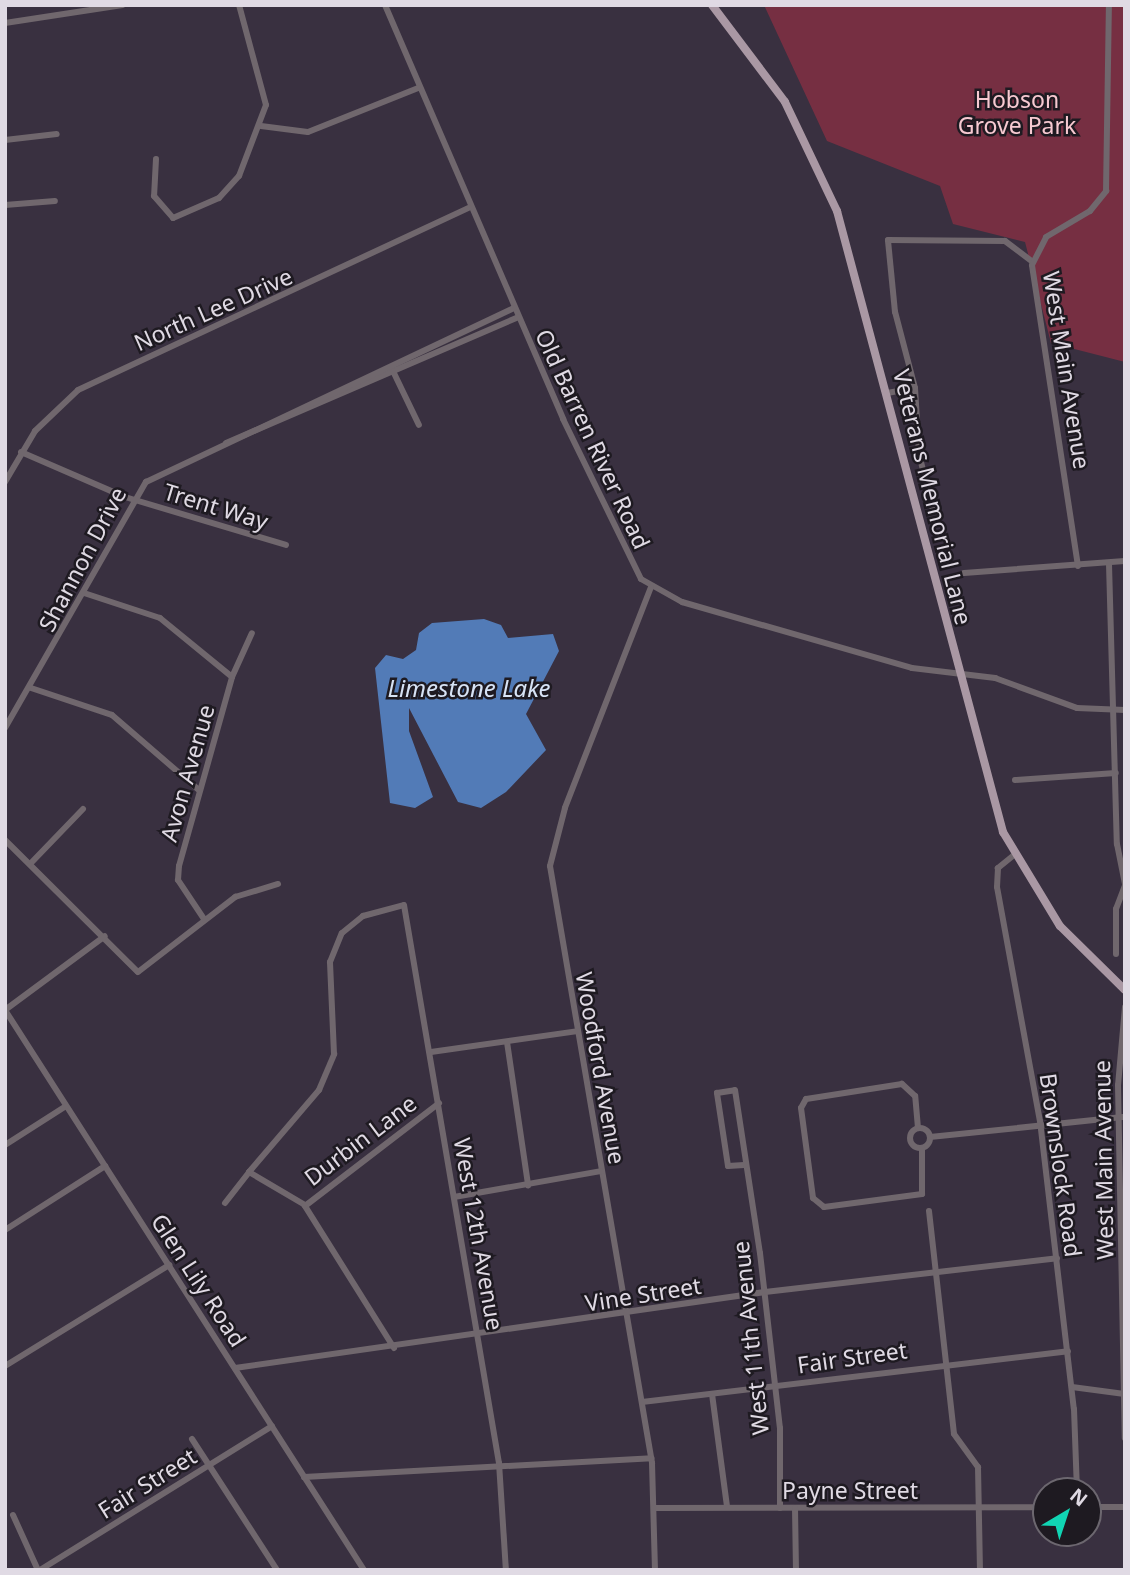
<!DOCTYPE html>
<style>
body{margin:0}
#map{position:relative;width:1130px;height:1575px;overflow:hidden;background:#393040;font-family:"Noto Sans",sans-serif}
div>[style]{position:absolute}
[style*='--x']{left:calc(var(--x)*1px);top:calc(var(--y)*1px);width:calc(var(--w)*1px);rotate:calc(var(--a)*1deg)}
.green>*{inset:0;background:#762f42}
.water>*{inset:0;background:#527bb7}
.minor>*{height:6px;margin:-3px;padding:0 3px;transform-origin:3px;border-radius:3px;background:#70676d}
.minor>.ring{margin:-3px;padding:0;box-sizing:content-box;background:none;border:6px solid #70676d;border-radius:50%}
.major>*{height:8px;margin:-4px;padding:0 4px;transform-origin:4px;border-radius:4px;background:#aa98a4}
span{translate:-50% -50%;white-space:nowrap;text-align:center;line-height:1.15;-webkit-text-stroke:5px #1e1a21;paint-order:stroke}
.park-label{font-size:23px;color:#f7c9d1}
.street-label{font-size:23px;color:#e0dae4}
.water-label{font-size:24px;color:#d7e3f5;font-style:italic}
.frame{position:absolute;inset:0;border:7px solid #e0dae4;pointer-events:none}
.north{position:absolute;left:1032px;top:1477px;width:70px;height:70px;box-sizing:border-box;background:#1e1a21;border:2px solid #6c676f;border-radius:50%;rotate:39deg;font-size:19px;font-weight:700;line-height:28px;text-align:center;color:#e0dae4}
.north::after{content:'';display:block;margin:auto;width:24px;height:32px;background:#11d5b4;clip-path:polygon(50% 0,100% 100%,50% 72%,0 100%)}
</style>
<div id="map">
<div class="green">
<div style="clip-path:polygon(764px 5px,1125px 5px,1125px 362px,1051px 343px,1025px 242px,953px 224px,940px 186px,827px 141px)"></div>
</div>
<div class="water">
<div style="clip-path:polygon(484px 619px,501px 625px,508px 638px,553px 634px,559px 651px,526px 714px,546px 750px,506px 792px,481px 808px,458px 802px,409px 708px,409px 731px,433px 797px,415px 808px,390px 803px,375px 668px,386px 655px,403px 659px,416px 650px,419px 633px,432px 623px)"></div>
</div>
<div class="minor">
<div style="--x:385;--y:5;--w:451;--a:66.7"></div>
<div style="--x:563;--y:419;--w:178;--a:64"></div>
<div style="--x:641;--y:579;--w:47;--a:29.3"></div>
<div style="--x:682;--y:602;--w:239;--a:16"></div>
<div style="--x:912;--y:668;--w:84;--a:6.9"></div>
<div style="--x:995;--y:678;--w:87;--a:20.1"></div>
<div style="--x:1077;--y:708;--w:48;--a:2.4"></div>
<div style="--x:5;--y:23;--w:119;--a:-8.7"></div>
<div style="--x:261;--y:126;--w:47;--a:7.3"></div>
<div style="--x:308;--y:132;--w:118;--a:-21.8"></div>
<div style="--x:5;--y:140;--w:52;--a:-6.6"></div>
<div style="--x:156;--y:159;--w:37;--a:93"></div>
<div style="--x:154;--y:196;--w:29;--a:49"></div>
<div style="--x:173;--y:218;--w:50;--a:-23.5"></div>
<div style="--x:219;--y:198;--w:30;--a:-48"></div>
<div style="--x:239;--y:176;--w:76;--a:-69.2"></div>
<div style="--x:266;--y:105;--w:104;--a:-105.1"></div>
<div style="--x:5;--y:205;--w:50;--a:-4.6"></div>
<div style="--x:392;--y:369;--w:62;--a:64.3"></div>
<div style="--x:915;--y:388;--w:66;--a:86.5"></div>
<div style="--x:919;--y:454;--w:58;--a:76"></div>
<div style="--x:887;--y:393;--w:28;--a:-10"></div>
<div style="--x:915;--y:388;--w:79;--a:-104.7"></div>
<div style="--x:895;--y:312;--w:72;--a:-95.6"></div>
<div style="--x:888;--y:240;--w:117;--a:0.5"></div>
<div style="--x:1005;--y:241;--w:35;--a:37"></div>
<div style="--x:226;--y:443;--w:318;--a:-23.3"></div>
<div style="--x:21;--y:452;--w:113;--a:23.4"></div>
<div style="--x:125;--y:497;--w:168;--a:16.6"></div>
<div style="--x:5;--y:482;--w:59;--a:-59.5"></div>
<div style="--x:35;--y:431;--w:59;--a:-43.6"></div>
<div style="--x:78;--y:390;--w:431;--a:-25"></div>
<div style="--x:1109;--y:564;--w:280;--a:88.4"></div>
<div style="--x:1117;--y:844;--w:41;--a:78.7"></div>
<div style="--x:1078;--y:566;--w:304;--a:-98.7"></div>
<div style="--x:1032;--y:265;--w:31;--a:-63"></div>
<div style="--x:1046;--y:237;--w:51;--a:-30.6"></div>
<div style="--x:1090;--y:211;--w:26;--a:-51"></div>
<div style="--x:1106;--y:191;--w:186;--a:-89.1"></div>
<div style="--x:964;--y:573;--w:161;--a:-4.3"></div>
<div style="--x:651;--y:587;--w:237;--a:111.3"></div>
<div style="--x:565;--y:808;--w:60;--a:104.5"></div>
<div style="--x:550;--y:866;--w:606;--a:80.3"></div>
<div style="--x:652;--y:1463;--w:107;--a:88.4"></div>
<div style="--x:84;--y:593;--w:80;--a:18.2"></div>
<div style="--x:160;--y:618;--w:93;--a:39.3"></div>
<div style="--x:31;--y:688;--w:85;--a:18.4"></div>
<div style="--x:112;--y:715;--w:115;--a:40.8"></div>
<div style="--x:5;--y:728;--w:284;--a:-60.2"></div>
<div style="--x:146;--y:482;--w:407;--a:-25.3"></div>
<div style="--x:1015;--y:780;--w:101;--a:-4"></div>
<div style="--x:5;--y:840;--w:187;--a:44.8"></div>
<div style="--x:138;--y:972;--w:123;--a:-37.7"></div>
<div style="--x:235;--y:897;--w:45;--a:-16.8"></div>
<div style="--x:1014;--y:855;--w:21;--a:141"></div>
<div style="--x:998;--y:868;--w:19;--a:93"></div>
<div style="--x:997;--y:887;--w:238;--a:79.6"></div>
<div style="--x:1040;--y:1121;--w:290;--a:83.3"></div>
<div style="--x:1074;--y:1409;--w:82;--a:87.9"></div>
<div style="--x:31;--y:863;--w:75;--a:-46.1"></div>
<div style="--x:204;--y:919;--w:47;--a:-123.7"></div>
<div style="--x:178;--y:880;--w:14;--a:-86"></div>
<div style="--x:179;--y:866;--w:196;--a:-74.3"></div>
<div style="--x:232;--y:677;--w:48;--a:-65.6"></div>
<div style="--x:1116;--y:954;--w:45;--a:-90"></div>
<div style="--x:1116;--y:909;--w:25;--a:-69"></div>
<div style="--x:1125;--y:1007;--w:78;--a:95.1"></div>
<div style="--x:1118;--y:1085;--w:353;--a:88.9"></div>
<div style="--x:5;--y:1010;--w:665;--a:57.34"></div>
<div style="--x:5;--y:1010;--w:124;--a:-36.5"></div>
<div style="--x:507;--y:1042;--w:145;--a:81.6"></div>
<div style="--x:431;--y:1052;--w:148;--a:-8.1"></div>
<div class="ring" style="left:910px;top:1128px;width:14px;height:14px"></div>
<div style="--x:918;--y:1128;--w:32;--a:-95"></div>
<div style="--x:915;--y:1096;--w:18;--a:-137"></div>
<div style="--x:902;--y:1084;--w:97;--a:171.1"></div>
<div style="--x:806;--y:1099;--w:10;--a:119"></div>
<div style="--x:801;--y:1108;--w:91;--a:82.4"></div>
<div style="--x:813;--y:1198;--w:14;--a:39"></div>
<div style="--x:824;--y:1207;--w:99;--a:-7.6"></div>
<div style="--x:922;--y:1194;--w:46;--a:-90"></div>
<div style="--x:930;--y:1137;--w:196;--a:-5.9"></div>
<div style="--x:5;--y:1145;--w:72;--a:-32.6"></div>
<div style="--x:744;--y:1165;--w:16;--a:176"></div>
<div style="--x:728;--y:1166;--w:74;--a:-98.6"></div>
<div style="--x:717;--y:1093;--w:18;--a:-9"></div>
<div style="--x:735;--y:1090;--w:165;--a:81.3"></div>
<div style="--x:760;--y:1253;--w:176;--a:83.5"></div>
<div style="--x:780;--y:1428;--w:80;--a:90"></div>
<div style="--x:454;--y:1197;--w:149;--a:-10"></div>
<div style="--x:225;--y:1203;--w:39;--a:-52"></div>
<div style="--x:305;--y:1205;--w:65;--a:-149.5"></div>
<div style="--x:249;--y:1172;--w:108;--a:-49.5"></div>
<div style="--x:319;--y:1090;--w:39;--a:-67"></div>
<div style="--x:334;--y:1054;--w:92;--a:-92.5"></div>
<div style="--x:330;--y:962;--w:31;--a:-68"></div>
<div style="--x:342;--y:933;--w:27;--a:-39"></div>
<div style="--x:363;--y:916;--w:42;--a:-15"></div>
<div style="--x:404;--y:905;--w:566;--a:80.34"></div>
<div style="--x:499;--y:1463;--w:107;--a:86.3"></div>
<div style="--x:929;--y:1211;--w:224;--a:83.6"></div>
<div style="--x:954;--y:1434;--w:41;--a:54"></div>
<div style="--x:978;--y:1467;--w:103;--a:88.9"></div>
<div style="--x:5;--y:1230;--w:119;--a:-32.6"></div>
<div style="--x:394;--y:1348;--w:168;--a:-122.1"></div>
<div style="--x:305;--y:1206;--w:169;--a:-37.5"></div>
<div style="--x:5;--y:1366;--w:193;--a:-31.6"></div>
<div style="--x:235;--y:1368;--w:535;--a:-8.16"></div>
<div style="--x:765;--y:1292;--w:294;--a:-6.6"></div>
<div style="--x:1072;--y:1387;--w:53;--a:7.5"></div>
<div style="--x:712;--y:1394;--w:114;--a:82.4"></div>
<div style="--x:642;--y:1402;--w:429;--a:-6.8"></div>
<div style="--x:192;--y:1439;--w:156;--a:57"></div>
<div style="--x:304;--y:1477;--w:348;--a:-3.1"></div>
<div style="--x:1088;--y:1507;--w:37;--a:0"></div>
<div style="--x:654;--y:1508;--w:392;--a:-0.1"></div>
<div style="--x:795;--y:1508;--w:62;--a:89.1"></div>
<div style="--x:13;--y:1515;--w:60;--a:65.6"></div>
<div style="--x:40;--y:1570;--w:273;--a:-31.8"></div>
</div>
<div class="major">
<div style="--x:712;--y:5;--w:121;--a:53"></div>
<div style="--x:785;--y:102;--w:121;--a:64.5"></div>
<div style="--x:837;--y:211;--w:643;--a:75.03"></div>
<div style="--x:1003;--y:832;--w:110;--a:58.8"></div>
<div style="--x:1060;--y:926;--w:91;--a:44.6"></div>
</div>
<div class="park-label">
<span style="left:1017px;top:112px">Hobson<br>Grove Park</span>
</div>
<div class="street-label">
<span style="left:213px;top:309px;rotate:-24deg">North Lee Drive</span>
<span style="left:1067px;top:370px;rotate:81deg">West Main Avenue</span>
<span style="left:593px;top:439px;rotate:65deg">Old Barren River Road</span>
<span style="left:933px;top:497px;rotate:76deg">Veterans Memorial Lane</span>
<span style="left:216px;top:506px;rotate:17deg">Trent Way</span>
<span style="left:82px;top:559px;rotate:-62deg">Shannon Drive</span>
<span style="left:187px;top:773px;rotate:-74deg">Avon Avenue</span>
<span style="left:601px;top:1068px;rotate:80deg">Woodford Avenue</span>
<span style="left:360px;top:1140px;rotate:-37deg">Durbin Lane</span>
<span style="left:1103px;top:1160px;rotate:-91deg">West Main Avenue</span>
<span style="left:1061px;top:1165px;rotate:82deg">Brownslock Road</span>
<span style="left:479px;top:1234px;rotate:80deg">West 12th Avenue</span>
<span style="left:199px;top:1280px;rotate:57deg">Glen Lily Road</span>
<span style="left:643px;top:1294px;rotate:-9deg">Vine Street</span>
<span style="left:750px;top:1338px;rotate:-96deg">West 11th Avenue</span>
<span style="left:852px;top:1357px;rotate:-8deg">Fair Street</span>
<span style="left:147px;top:1483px;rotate:-32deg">Fair Street</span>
<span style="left:850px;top:1490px">Payne Street</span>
</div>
<div class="water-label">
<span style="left:469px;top:688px">Limestone Lake</span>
</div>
<div class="frame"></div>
<div class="north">N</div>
</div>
